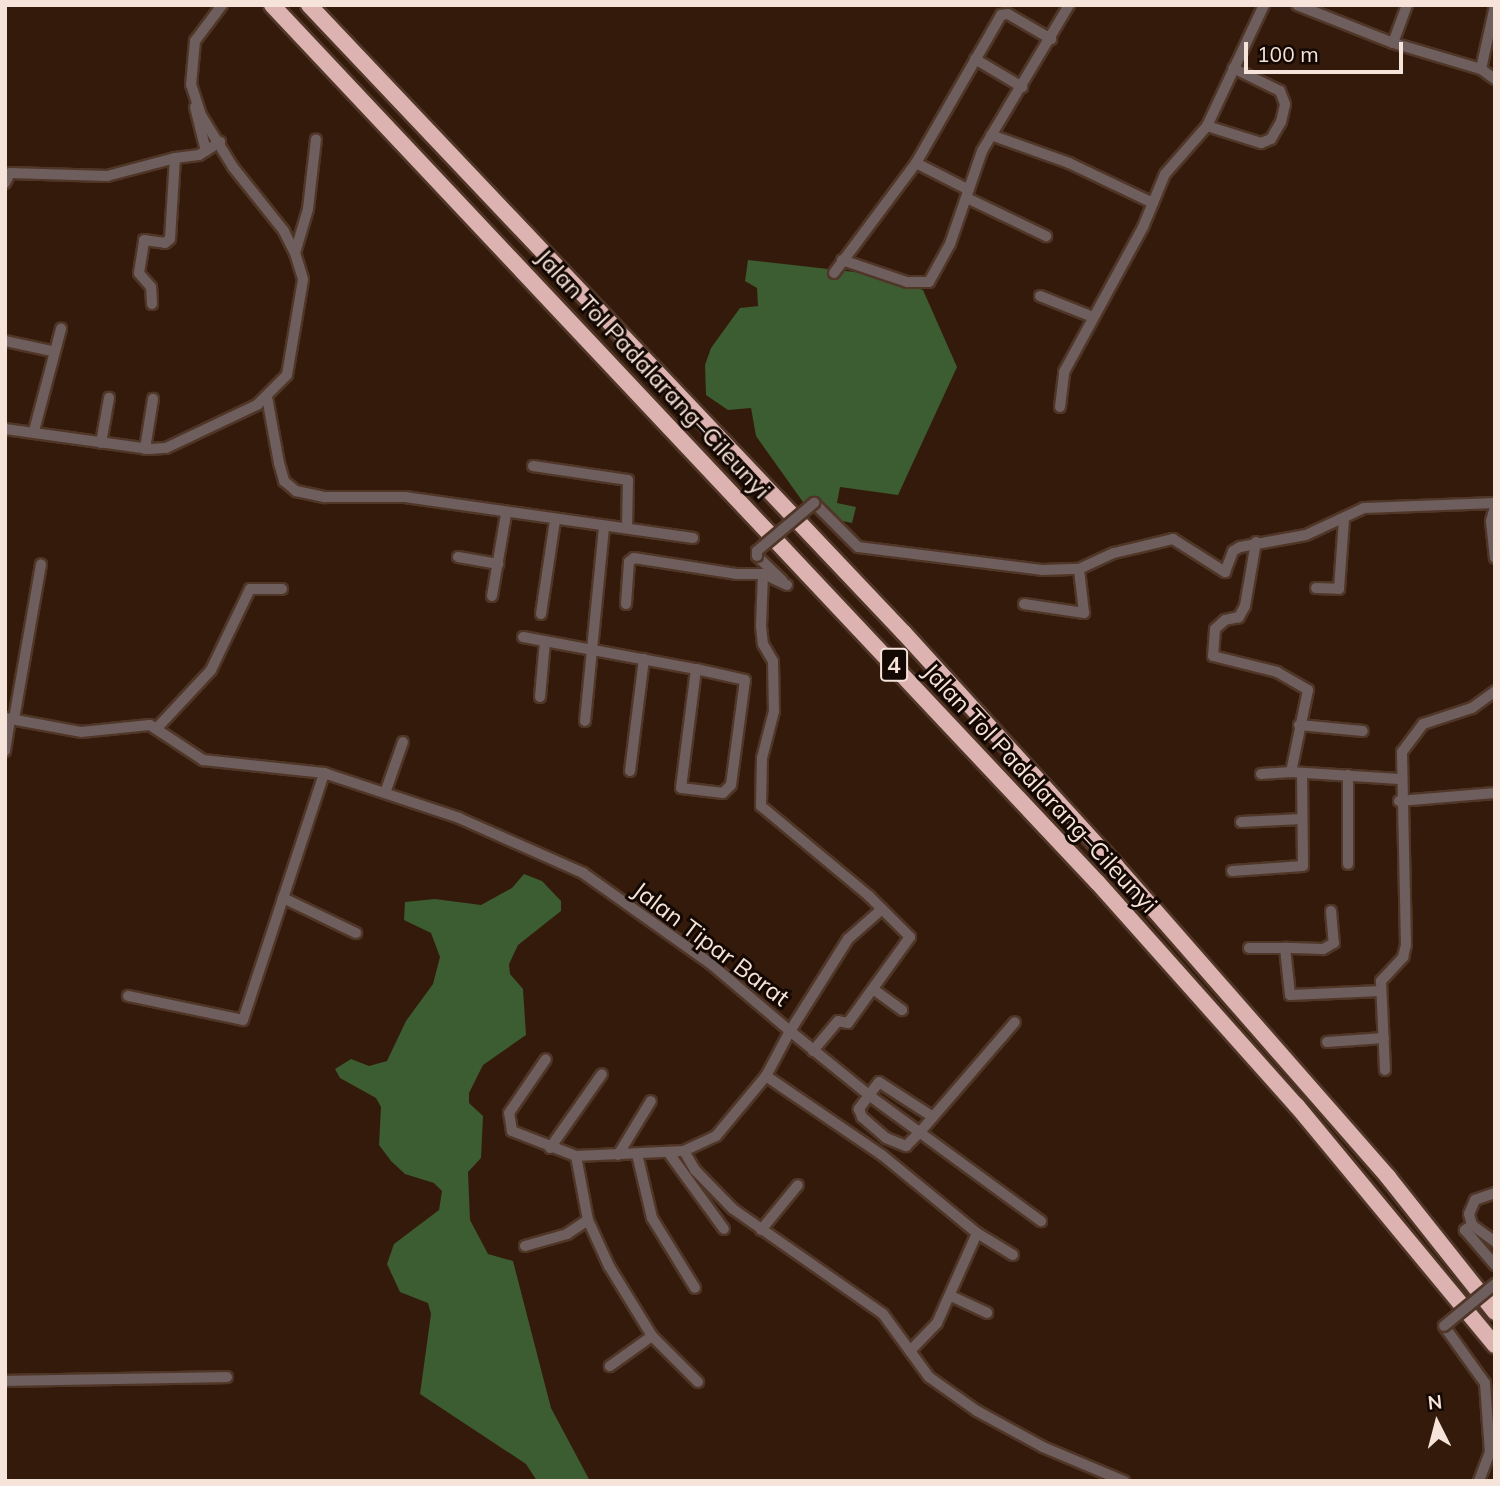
<!DOCTYPE html>
<meta charset="utf-8">
<style>
body{margin:0}
#map{position:relative;width:1500px;height:1486px;overflow:hidden;background:#341a0a;font-family:Mulish,sans-serif}
div>[style]{position:absolute}
[style*='--x']{left:calc(var(--x)*1px);top:calc(var(--y)*1px);width:calc(var(--w)*1px);rotate:calc(var(--a)*1deg)}
.forest>*{inset:0;background:#3c5c32}
.roads{filter:drop-shadow(2px 0 #4f3627) drop-shadow(-2px 0 #4f3627) drop-shadow(0 2px #4f3627) drop-shadow(0 -2px #4f3627)}
.minor>*{height:10px;margin:-5px;padding:0 5px;transform-origin:5px;border-radius:5px;background:#6f5e5e}
.highway>*{height:16px;margin:-8px;padding:0 8px;transform-origin:8px;border-radius:8px;background:#ddb3b1}
.bridges{filter:drop-shadow(2px 0 #4f3627) drop-shadow(-2px 0 #4f3627) drop-shadow(0 2px #4f3627) drop-shadow(0 -2px #4f3627)}
.minor-bridge>*{height:10px;margin:-5px;padding:0 5px;transform-origin:5px;border-radius:5px;background:#6f5e5e}
span{translate:-50% -50%;white-space:nowrap;text-align:center;line-height:1.15;-webkit-text-stroke:6px #140803;paint-order:stroke}
.shield-label span{padding:2px 5px;background:#140803;border:2px solid;border-radius:5px;-webkit-text-stroke-width:0}
.shield-label{font-size:23px;color:#f6e4da;font-weight:700}
.street-label{font-size:24px;color:#f6e4da}
.frame{position:absolute;inset:0;border:7px solid #f6e4da;pointer-events:none}
.north{position:absolute;left:1402px;top:1388px;width:70px;height:70px;-webkit-text-stroke:5px #140803;paint-order:stroke;rotate:354deg;font-size:19px;font-weight:700;line-height:28px;text-align:center;color:#f6e4da}
.north::after{content:'';display:block;margin:auto;width:24px;height:32px;background:#f6e4da;clip-path:polygon(50% 0,100% 100%,50% 72%,0 100%)}
.scale{position:absolute;left:1244px;top:42px;width:159px;height:32px;box-sizing:border-box;border:4px solid #f6e4da;border-top:0;padding-left:9px;font-size:21px;line-height:24px;white-space:nowrap;color:#f6e4da;-webkit-text-stroke:5px #140803;paint-order:stroke}
</style>
<div id="map">
<div class="forest">
<div style="clip-path:polygon(748px 260px,881px 275px,923px 290px,957px 367px,898px 495px,840px 487px,837px 503px,856px 507px,852px 523px,823px 517px,803px 502px,756px 436px,751px 408px,728px 410px,706px 395px,705px 365px,711px 348px,740px 308px,758px 306px,757px 288px,745px 281px)"></div>
<div style="clip-path:polygon(524px 874px,542px 881px,561px 901px,561px 911px,518px 945px,509px 964px,510px 974px,523px 989px,526px 1035px,483px 1065px,469px 1093px,469px 1103px,483px 1116px,481px 1158px,468px 1172px,470px 1220px,488px 1254px,513px 1261px,551px 1408px,590px 1481px,537px 1481px,526px 1464px,420px 1394px,431px 1314px,428px 1303px,400px 1292px,387px 1264px,394px 1244px,439px 1210px,442px 1191px,434px 1183px,405px 1174px,391px 1161px,379px 1145px,381px 1107px,376px 1098px,340px 1078px,335px 1069px,351px 1059px,369px 1066px,387px 1061px,406px 1021px,433px 984px,440px 957px,431px 933px,404px 920px,405px 902px,435px 899px,481px 905px,512px 888px)"></div>
</div>
<div class="roads">
<div class="minor">
<div style="--x:1297;--y:5;--w:103;--a:21.6"></div>
<div style="--x:1393;--y:43;--w:92;--a:16.5"></div>
<div style="--x:1481;--y:69;--w:17;--a:36"></div>
<div style="--x:1393;--y:43;--w:40;--a:-69.8"></div>
<div style="--x:975;--y:59;--w:55;--a:30.8"></div>
<div style="--x:1481;--y:69;--w:65;--a:-77.5"></div>
<div style="--x:195;--y:107;--w:45;--a:76"></div>
<div style="--x:1207;--y:126;--w:57;--a:17.5"></div>
<div style="--x:1261;--y:143;--w:11;--a:-22"></div>
<div style="--x:1271;--y:139;--w:20;--a:-60"></div>
<div style="--x:1281;--y:122;--w:18;--a:-77"></div>
<div style="--x:1285;--y:104;--w:14;--a:-111"></div>
<div style="--x:1280;--y:91;--w:52;--a:-153.9"></div>
<div style="--x:991;--y:135;--w:83;--a:19.7"></div>
<div style="--x:1069;--y:163;--w:93;--a:25.5"></div>
<div style="--x:916;--y:163;--w:59;--a:27"></div>
<div style="--x:5;--y:183;--w:11;--a:-63"></div>
<div style="--x:10;--y:173;--w:97;--a:1.8"></div>
<div style="--x:107;--y:176;--w:70;--a:-14.8"></div>
<div style="--x:967;--y:198;--w:88;--a:25.7"></div>
<div style="--x:295;--y:253;--w:46;--a:-73.5"></div>
<div style="--x:308;--y:209;--w:70;--a:-83.5"></div>
<div style="--x:842;--y:260;--w:69;--a:18.7"></div>
<div style="--x:907;--y:282;--w:22;--a:0"></div>
<div style="--x:929;--y:282;--w:43;--a:-61.1"></div>
<div style="--x:950;--y:244;--w:98;--a:-71"></div>
<div style="--x:982;--y:151;--w:170;--a:-59.2"></div>
<div style="--x:834;--y:273;--w:137;--a:-53.3"></div>
<div style="--x:916;--y:163;--w:171;--a:-60.1"></div>
<div style="--x:1001;--y:15;--w:7;--a:-8"></div>
<div style="--x:1008;--y:14;--w:50;--a:30.2"></div>
<div style="--x:1040;--y:296;--w:57;--a:21.6"></div>
<div style="--x:152;--y:304;--w:17;--a:-93"></div>
<div style="--x:151;--y:287;--w:18;--a:-131"></div>
<div style="--x:139;--y:273;--w:33;--a:-81"></div>
<div style="--x:144;--y:240;--w:21;--a:8"></div>
<div style="--x:165;--y:243;--w:6;--a:-39"></div>
<div style="--x:170;--y:239;--w:81;--a:-86.5"></div>
<div style="--x:175;--y:158;--w:24;--a:-7"></div>
<div style="--x:199;--y:155;--w:25;--a:-32"></div>
<div style="--x:5;--y:341;--w:48;--a:12"></div>
<div style="--x:267;--y:397;--w:67;--a:79.7"></div>
<div style="--x:279;--y:463;--w:19;--a:74"></div>
<div style="--x:284;--y:481;--w:16;--a:40"></div>
<div style="--x:296;--y:491;--w:30;--a:12"></div>
<div style="--x:325;--y:497;--w:80;--a:0"></div>
<div style="--x:405;--y:497;--w:291;--a:8.1"></div>
<div style="--x:1060;--y:407;--w:35;--a:-83"></div>
<div style="--x:1064;--y:372;--w:165;--a:-61.4"></div>
<div style="--x:1143;--y:227;--w:57;--a:-67.5"></div>
<div style="--x:1165;--y:174;--w:64;--a:-48.8"></div>
<div style="--x:1207;--y:126;--w:134;--a:-64.8"></div>
<div style="--x:5;--y:429;--w:146;--a:7.9"></div>
<div style="--x:150;--y:449;--w:16;--a:-4"></div>
<div style="--x:166;--y:448;--w:101;--a:-25.3"></div>
<div style="--x:257;--y:405;--w:42;--a:-45"></div>
<div style="--x:287;--y:375;--w:97;--a:-80.5"></div>
<div style="--x:303;--y:279;--w:27;--a:-107"></div>
<div style="--x:295;--y:253;--w:25;--a:-117"></div>
<div style="--x:284;--y:231;--w:82;--a:-128.6"></div>
<div style="--x:233;--y:167;--w:61;--a:-121.6"></div>
<div style="--x:201;--y:115;--w:32;--a:-108"></div>
<div style="--x:191;--y:85;--w:44;--a:-84.8"></div>
<div style="--x:195;--y:41;--w:45;--a:-53.1"></div>
<div style="--x:34;--y:431;--w:106;--a:-75.2"></div>
<div style="--x:101;--y:443;--w:46;--a:-79.9"></div>
<div style="--x:145;--y:449;--w:51;--a:-80.9"></div>
<div style="--x:533;--y:466;--w:96;--a:8.4"></div>
<div style="--x:628;--y:480;--w:48;--a:91.2"></div>
<div style="--x:814;--y:503;--w:62;--a:45"></div>
<div style="--x:858;--y:547;--w:185;--a:7.1"></div>
<div style="--x:1042;--y:570;--w:37;--a:-2"></div>
<div style="--x:1079;--y:569;--w:38;--a:-25"></div>
<div style="--x:1114;--y:553;--w:61;--a:-13.3"></div>
<div style="--x:1173;--y:539;--w:62;--a:32.4"></div>
<div style="--x:1225;--y:572;--w:22;--a:-69"></div>
<div style="--x:1233;--y:551;--w:8;--a:-30"></div>
<div style="--x:1240;--y:547;--w:67;--a:-10.3"></div>
<div style="--x:1306;--y:535;--w:64;--a:-25"></div>
<div style="--x:1364;--y:508;--w:131;--a:-2.2"></div>
<div style="--x:1495;--y:507;--w:15;--a:106"></div>
<div style="--x:1491;--y:521;--w:37;--a:84"></div>
<div style="--x:1256;--y:542;--w:65;--a:99.8"></div>
<div style="--x:1245;--y:606;--w:13;--a:119"></div>
<div style="--x:1239;--y:617;--w:14;--a:168"></div>
<div style="--x:1225;--y:620;--w:13;--a:138"></div>
<div style="--x:1215;--y:629;--w:27;--a:94"></div>
<div style="--x:1213;--y:656;--w:66;--a:14"></div>
<div style="--x:1277;--y:672;--w:36;--a:30"></div>
<div style="--x:1308;--y:690;--w:84;--a:101.7"></div>
<div style="--x:1291;--y:772;--w:108;--a:3.7"></div>
<div style="--x:757;--y:556;--w:35;--a:44"></div>
<div style="--x:458;--y:557;--w:41;--a:9.9"></div>
<div style="--x:787;--y:585;--w:26;--a:-155"></div>
<div style="--x:763;--y:574;--w:52;--a:92.2"></div>
<div style="--x:761;--y:626;--w:18;--a:84"></div>
<div style="--x:763;--y:644;--w:20;--a:60"></div>
<div style="--x:773;--y:661;--w:50;--a:88.9"></div>
<div style="--x:774;--y:711;--w:49;--a:104.3"></div>
<div style="--x:762;--y:758;--w:48;--a:91.2"></div>
<div style="--x:761;--y:806;--w:141;--a:39.8"></div>
<div style="--x:869;--y:896;--w:58;--a:45"></div>
<div style="--x:910;--y:937;--w:106;--a:125.8"></div>
<div style="--x:848;--y:1023;--w:10;--a:-169"></div>
<div style="--x:838;--y:1021;--w:39;--a:130"></div>
<div style="--x:1316;--y:588;--w:23;--a:2"></div>
<div style="--x:1339;--y:589;--w:69;--a:-85.9"></div>
<div style="--x:492;--y:596;--w:83;--a:-80.3"></div>
<div style="--x:626;--y:604;--w:42;--a:-85.9"></div>
<div style="--x:629;--y:562;--w:6;--a:-39"></div>
<div style="--x:634;--y:558;--w:103;--a:8.9"></div>
<div style="--x:736;--y:574;--w:27;--a:0"></div>
<div style="--x:1024;--y:604;--w:61;--a:8.5"></div>
<div style="--x:1084;--y:613;--w:44;--a:-96.5"></div>
<div style="--x:541;--y:614;--w:95;--a:-81.5"></div>
<div style="--x:523;--y:637;--w:176;--a:10.5"></div>
<div style="--x:696;--y:669;--w:50;--a:12.7"></div>
<div style="--x:745;--y:680;--w:106;--a:97.6"></div>
<div style="--x:731;--y:785;--w:11;--a:135"></div>
<div style="--x:723;--y:793;--w:42;--a:-173.2"></div>
<div style="--x:681;--y:788;--w:120;--a:-82.8"></div>
<div style="--x:540;--y:697;--w:56;--a:-84.9"></div>
<div style="--x:5;--y:718;--w:77;--a:10.4"></div>
<div style="--x:81;--y:732;--w:69;--a:-5.8"></div>
<div style="--x:150;--y:725;--w:64;--a:33.4"></div>
<div style="--x:203;--y:760;--w:122;--a:6.1"></div>
<div style="--x:324;--y:773;--w:142;--a:18.4"></div>
<div style="--x:459;--y:818;--w:136;--a:23.9"></div>
<div style="--x:583;--y:873;--w:157;--a:35.4"></div>
<div style="--x:711;--y:964;--w:104;--a:40.3"></div>
<div style="--x:790;--y:1031;--w:51;--a:118.1"></div>
<div style="--x:766;--y:1076;--w:78;--a:129.8"></div>
<div style="--x:716;--y:1136;--w:35;--a:155"></div>
<div style="--x:684;--y:1151;--w:108;--a:177.3"></div>
<div style="--x:576;--y:1156;--w:69;--a:-158.7"></div>
<div style="--x:512;--y:1131;--w:18;--a:-99"></div>
<div style="--x:509;--y:1113;--w:65;--a:-55.6"></div>
<div style="--x:14;--y:719;--w:157;--a:-80.1"></div>
<div style="--x:585;--y:721;--w:196;--a:-84.4"></div>
<div style="--x:1299;--y:725;--w:64;--a:5.4"></div>
<div style="--x:157;--y:728;--w:79;--a:-47"></div>
<div style="--x:211;--y:670;--w:90;--a:-64.3"></div>
<div style="--x:250;--y:589;--w:32;--a:0"></div>
<div style="--x:5;--y:751;--w:33;--a:-81"></div>
<div style="--x:630;--y:771;--w:113;--a:-82.9"></div>
<div style="--x:1261;--y:774;--w:30;--a:-4"></div>
<div style="--x:1348;--y:775;--w:89;--a:90"></div>
<div style="--x:385;--y:793;--w:54;--a:-70.6"></div>
<div style="--x:1399;--y:801;--w:96;--a:-4.8"></div>
<div style="--x:1241;--y:822;--w:61;--a:-2.8"></div>
<div style="--x:1232;--y:871;--w:71;--a:-4"></div>
<div style="--x:1303;--y:866;--w:93;--a:-90.6"></div>
<div style="--x:283;--y:898;--w:81;--a:25.6"></div>
<div style="--x:882;--y:909;--w:45;--a:138.6"></div>
<div style="--x:848;--y:939;--w:109;--a:122.2"></div>
<div style="--x:790;--y:1031;--w:103;--a:39.1"></div>
<div style="--x:870;--y:1096;--w:212;--a:36.2"></div>
<div style="--x:1331;--y:911;--w:32;--a:85"></div>
<div style="--x:1334;--y:943;--w:13;--a:151"></div>
<div style="--x:1323;--y:949;--w:38;--a:-178"></div>
<div style="--x:1285;--y:948;--w:47;--a:83.9"></div>
<div style="--x:1290;--y:995;--w:91;--a:-2.5"></div>
<div style="--x:1249;--y:948;--w:36;--a:0"></div>
<div style="--x:873;--y:989;--w:36;--a:36"></div>
<div style="--x:128;--y:996;--w:117;--a:11.8"></div>
<div style="--x:243;--y:1020;--w:260;--a:-71.8"></div>
<div style="--x:1327;--y:1042;--w:57;--a:-4"></div>
<div style="--x:1385;--y:1070;--w:89;--a:-92.6"></div>
<div style="--x:1381;--y:981;--w:33;--a:-47"></div>
<div style="--x:1403;--y:957;--w:12;--a:-76"></div>
<div style="--x:1406;--y:945;--w:193;--a:-91.2"></div>
<div style="--x:1402;--y:752;--w:35;--a:-53"></div>
<div style="--x:1423;--y:724;--w:52;--a:-18.1"></div>
<div style="--x:1472;--y:708;--w:29;--a:-36"></div>
<div style="--x:766;--y:1076;--w:140;--a:34.3"></div>
<div style="--x:882;--y:1155;--w:123;--a:39.4"></div>
<div style="--x:977;--y:1233;--w:42;--a:31.4"></div>
<div style="--x:933;--y:1117;--w:64;--a:-147.1"></div>
<div style="--x:879;--y:1082;--w:34;--a:127"></div>
<div style="--x:859;--y:1109;--w:9;--a:69"></div>
<div style="--x:862;--y:1117;--w:32;--a:41"></div>
<div style="--x:886;--y:1138;--w:22;--a:22"></div>
<div style="--x:906;--y:1146;--w:20;--a:-45"></div>
<div style="--x:920;--y:1132;--w:145;--a:-49.2"></div>
<div style="--x:550;--y:1148;--w:90;--a:-54.9"></div>
<div style="--x:684;--y:1151;--w:22;--a:60"></div>
<div style="--x:695;--y:1170;--w:54;--a:45.7"></div>
<div style="--x:733;--y:1209;--w:183;--a:35"></div>
<div style="--x:883;--y:1314;--w:78;--a:53.9"></div>
<div style="--x:929;--y:1377;--w:59;--a:35.3"></div>
<div style="--x:977;--y:1411;--w:75;--a:28.6"></div>
<div style="--x:1043;--y:1447;--w:88;--a:22.8"></div>
<div style="--x:668;--y:1152;--w:95;--a:54"></div>
<div style="--x:637;--y:1154;--w:66;--a:76.8"></div>
<div style="--x:652;--y:1218;--w:82;--a:58.4"></div>
<div style="--x:618;--y:1155;--w:63;--a:-58.6"></div>
<div style="--x:1495;--y:1193;--w:21;--a:161"></div>
<div style="--x:1475;--y:1200;--w:15;--a:113"></div>
<div style="--x:1469;--y:1214;--w:11;--a:75"></div>
<div style="--x:1472;--y:1225;--w:29;--a:36"></div>
<div style="--x:588;--y:1220;--w:51;--a:65.5"></div>
<div style="--x:609;--y:1266;--w:82;--a:58.4"></div>
<div style="--x:652;--y:1336;--w:52;--a:144.5"></div>
<div style="--x:1472;--y:1225;--w:9;--a:144"></div>
<div style="--x:1465;--y:1230;--w:46;--a:49.4"></div>
<div style="--x:761;--y:1230;--w:58;--a:-50.6"></div>
<div style="--x:525;--y:1246;--w:44;--a:-15.9"></div>
<div style="--x:567;--y:1234;--w:25;--a:-34"></div>
<div style="--x:588;--y:1220;--w:65;--a:-100.6"></div>
<div style="--x:951;--y:1296;--w:40;--a:25"></div>
<div style="--x:1444;--y:1326;--w:70;--a:54.3"></div>
<div style="--x:1485;--y:1383;--w:69;--a:85.9"></div>
<div style="--x:1490;--y:1452;--w:31;--a:111"></div>
<div style="--x:652;--y:1336;--w:65;--a:45"></div>
<div style="--x:910;--y:1351;--w:39;--a:-46"></div>
<div style="--x:937;--y:1323;--w:98;--a:-66"></div>
<div style="--x:5;--y:1381;--w:222;--a:-1"></div>
</div>
<div class="highway">
<div style="--x:272;--y:5;--w:1205;--a:46.75"></div>
<div style="--x:1098;--y:883;--w:299;--a:48.3"></div>
<div style="--x:1297;--y:1106;--w:310;--a:50.4"></div>
<div style="--x:309;--y:5;--w:865;--a:46.55"></div>
<div style="--x:904;--y:633;--w:314;--a:47.7"></div>
<div style="--x:1115;--y:865;--w:415;--a:48.8"></div>
<div style="--x:1388;--y:1177;--w:172;--a:51.6"></div>
</div>
</div>
<div class="bridges">
<div class="minor-bridge">
<div style="--x:757;--y:556;--w:5;--a:-90"></div>
<div style="--x:757;--y:551;--w:75;--a:-40.1"></div>
<div style="--x:1444;--y:1326;--w:66;--a:-39.5"></div>
</div>
</div>
<div class="shield-label">
<span style="left:894px;top:665px">4</span>
</div>
<div class="street-label">
<span style="left:653px;top:374px;rotate:47deg">Jalan Tol Padalarang–Cileunyi</span>
<span style="left:1040px;top:788px;rotate:47deg">Jalan Tol Padalarang–Cileunyi</span>
<span style="left:711px;top:944px;rotate:37deg">Jalan Tipar Barat</span>
</div>
<div class="frame"></div>
<div class="north">N</div>
<div class="scale">100 m</div>
</div>
